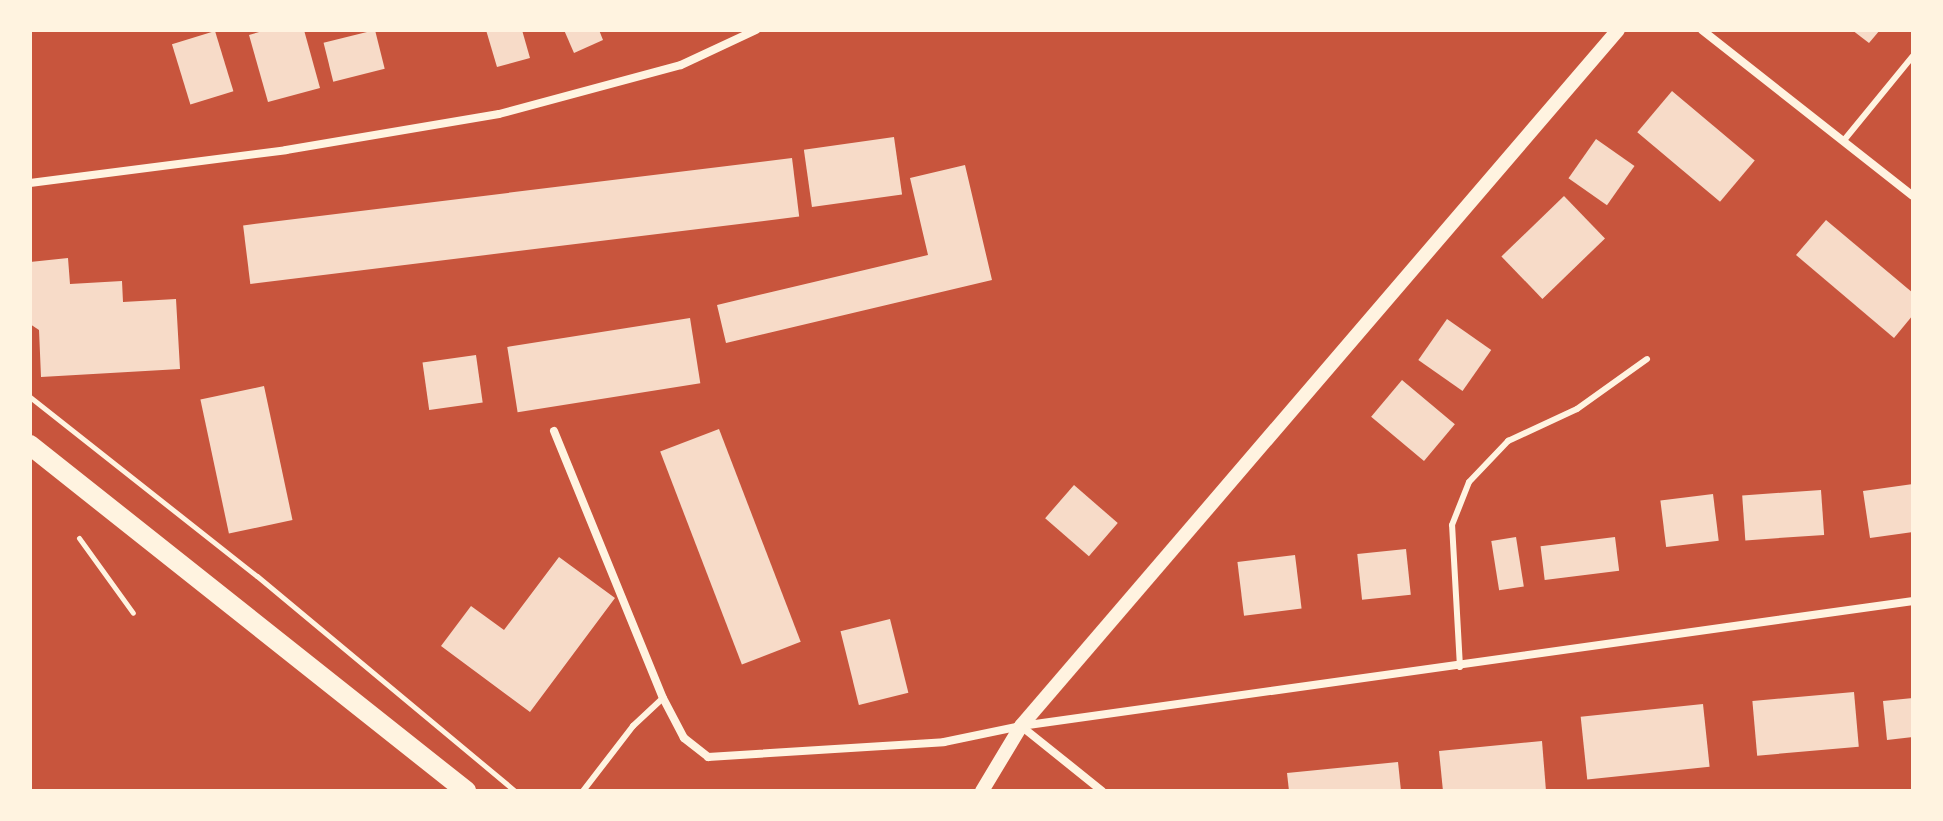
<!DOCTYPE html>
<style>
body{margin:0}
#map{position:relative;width:1943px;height:821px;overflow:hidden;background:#c8553d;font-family:Literata,serif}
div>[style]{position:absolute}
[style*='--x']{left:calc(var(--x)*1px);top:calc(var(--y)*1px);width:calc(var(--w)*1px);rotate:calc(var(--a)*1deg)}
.building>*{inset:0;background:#f7dbc8;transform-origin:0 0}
.path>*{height:5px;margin:-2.5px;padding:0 2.5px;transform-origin:2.5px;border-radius:2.5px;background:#fff3e0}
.service>*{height:6px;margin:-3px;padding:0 3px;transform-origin:3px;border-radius:3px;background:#fff3e0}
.minor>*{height:8px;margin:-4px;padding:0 4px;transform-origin:4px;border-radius:4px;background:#fff3e0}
.tertiary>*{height:14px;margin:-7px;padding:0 7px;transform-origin:7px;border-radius:7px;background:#fff3e0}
.primary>*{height:20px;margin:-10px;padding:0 10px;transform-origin:10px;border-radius:10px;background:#fff3e0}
span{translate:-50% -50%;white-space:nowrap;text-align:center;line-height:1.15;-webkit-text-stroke:8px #fff3e0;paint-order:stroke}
.frame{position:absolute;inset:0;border:32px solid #fff3e0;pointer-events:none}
</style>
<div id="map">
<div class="building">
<div style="clip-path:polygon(266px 30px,304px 30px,320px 88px,268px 102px,249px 35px)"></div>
<div style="left:375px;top:30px;width:40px;height:53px;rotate:76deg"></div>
<div style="clip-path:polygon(486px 30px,522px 30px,530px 58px,497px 67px)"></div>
<div style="clip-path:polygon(564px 30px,599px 30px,603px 40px,574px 53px)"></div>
<div style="clip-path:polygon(1852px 30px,1880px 30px,1869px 43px)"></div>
<div style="left:215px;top:31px;width:63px;height:45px;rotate:73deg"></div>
<div style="left:1672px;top:91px;width:108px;height:54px;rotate:40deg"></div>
<div style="left:894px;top:137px;width:58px;height:91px;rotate:82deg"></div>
<div style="left:1596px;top:139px;width:47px;height:48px;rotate:35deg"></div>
<div style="left:792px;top:158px;width:59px;height:553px;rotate:83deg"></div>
<div style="clip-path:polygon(965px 165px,992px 280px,726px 343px,717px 305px,928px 255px,910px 178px)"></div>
<div style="left:1564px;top:196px;width:59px;height:87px;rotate:46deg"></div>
<div style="clip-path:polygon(1826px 220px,1913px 293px,1913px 315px,1894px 338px,1796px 255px)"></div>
<div style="clip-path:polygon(68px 258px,70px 284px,122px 281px,123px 302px,176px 299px,180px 369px,41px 377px,39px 330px,30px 324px,30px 262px)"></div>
<div style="left:690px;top:318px;width:66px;height:185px;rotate:81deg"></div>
<div style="left:1447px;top:319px;width:54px;height:50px;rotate:35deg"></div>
<div style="left:476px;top:355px;width:48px;height:54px;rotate:82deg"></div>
<div style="left:1402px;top:380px;width:69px;height:48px;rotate:40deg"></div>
<div style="left:264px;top:386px;width:137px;height:65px;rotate:78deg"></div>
<div style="left:719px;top:429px;width:228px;height:63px;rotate:69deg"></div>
<div style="clip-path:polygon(1913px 484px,1913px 532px,1870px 538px,1863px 491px)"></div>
<div style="left:1074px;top:485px;width:58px;height:44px;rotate:41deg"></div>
<div style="left:1821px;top:490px;width:45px;height:79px;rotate:86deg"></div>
<div style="left:1713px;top:494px;width:47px;height:53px;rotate:83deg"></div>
<div style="left:1516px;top:537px;width:50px;height:25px;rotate:81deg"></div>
<div style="left:1615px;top:537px;width:34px;height:75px;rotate:83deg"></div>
<div style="left:1406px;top:549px;width:46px;height:49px;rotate:84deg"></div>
<div style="left:1295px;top:555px;width:54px;height:58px;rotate:83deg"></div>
<div style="clip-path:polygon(559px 557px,615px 598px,530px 712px,441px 646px,471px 606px,504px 630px)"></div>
<div style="left:890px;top:619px;width:76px;height:51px;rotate:76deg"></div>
<div style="left:1854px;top:692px;width:55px;height:102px;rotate:85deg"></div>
<div style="clip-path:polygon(1913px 698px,1913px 737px,1887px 740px,1883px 701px)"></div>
<div style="left:1703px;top:704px;width:63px;height:123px;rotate:84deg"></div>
<div style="clip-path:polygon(1542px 741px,1546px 791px,1443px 791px,1439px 751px)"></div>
<div style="clip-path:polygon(1398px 762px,1401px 791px,1289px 791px,1287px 773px)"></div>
</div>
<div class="path">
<div style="--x:30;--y:397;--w:289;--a:38.3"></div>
<div style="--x:257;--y:576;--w:336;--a:39.8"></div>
<div style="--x:79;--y:538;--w:92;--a:54.2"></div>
</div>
<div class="service">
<div style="--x:1845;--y:139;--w:107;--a:-50.7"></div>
<div style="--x:1460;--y:667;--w:142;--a:-93.2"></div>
<div style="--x:1452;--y:525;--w:46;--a:-68.4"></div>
<div style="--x:1469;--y:482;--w:57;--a:-46.4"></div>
<div style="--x:1508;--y:441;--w:76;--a:-24.9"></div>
<div style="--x:1577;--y:409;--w:86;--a:-35.5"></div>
<div style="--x:583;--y:791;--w:82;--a:-52.4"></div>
<div style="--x:633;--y:726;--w:41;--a:-43"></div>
</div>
<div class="minor">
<div style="--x:1702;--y:30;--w:268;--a:38.2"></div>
<div style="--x:30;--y:183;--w:258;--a:-7.3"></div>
<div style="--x:286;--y:150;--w:216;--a:-9.6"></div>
<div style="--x:499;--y:114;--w:188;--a:-15.1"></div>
<div style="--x:681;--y:65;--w:83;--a:-25"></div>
<div style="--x:554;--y:431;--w:288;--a:67.8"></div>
<div style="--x:663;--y:698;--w:45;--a:62.3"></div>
<div style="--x:684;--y:738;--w:31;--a:38"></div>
<div style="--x:708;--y:757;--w:236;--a:-3.6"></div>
<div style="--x:944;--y:742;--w:79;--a:-11.7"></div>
<div style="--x:1021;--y:726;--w:901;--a:-7.98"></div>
<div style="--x:1021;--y:726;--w:104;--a:38.7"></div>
</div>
<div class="tertiary">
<div style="--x:982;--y:791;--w:76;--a:-59"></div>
<div style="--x:1021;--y:726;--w:917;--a:-49.38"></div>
</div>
<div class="primary">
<div style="--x:30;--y:445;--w:557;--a:38.43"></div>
</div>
<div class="frame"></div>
</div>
